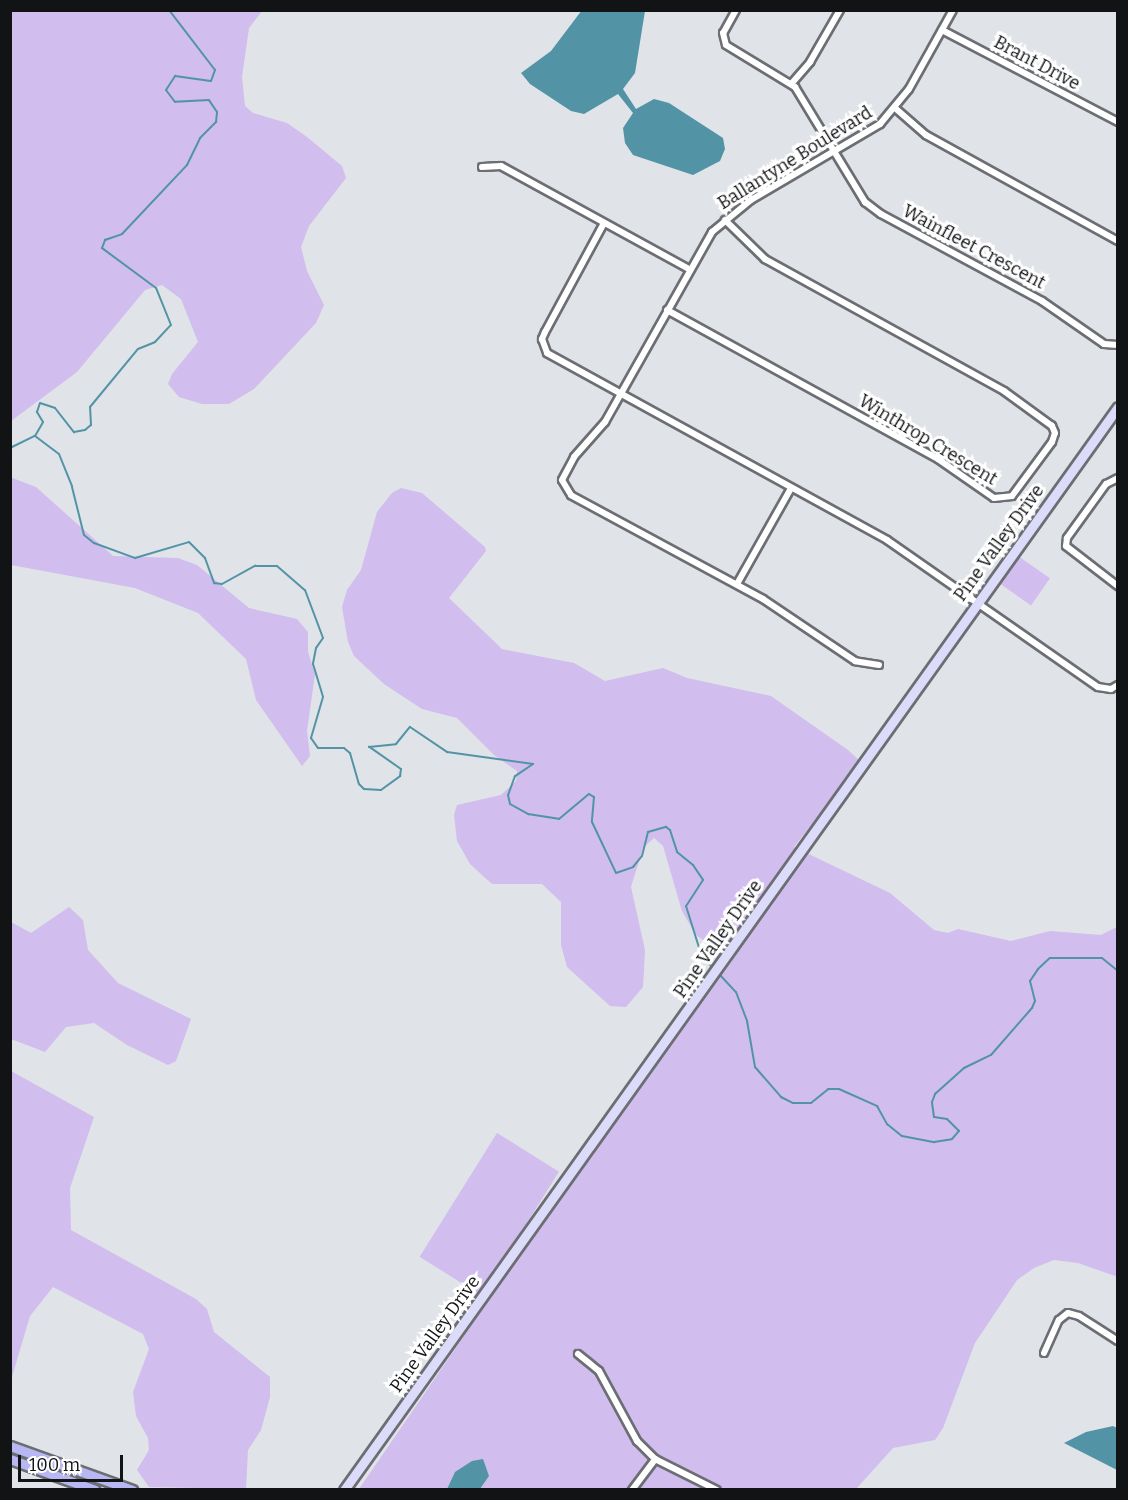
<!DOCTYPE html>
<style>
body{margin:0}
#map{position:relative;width:1128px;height:1500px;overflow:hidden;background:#e0e3e8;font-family:Bitter,serif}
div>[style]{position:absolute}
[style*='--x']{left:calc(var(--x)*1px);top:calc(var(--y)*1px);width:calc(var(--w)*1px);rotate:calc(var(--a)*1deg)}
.green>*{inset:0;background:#d1bdee;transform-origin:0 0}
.water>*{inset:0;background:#5294a6}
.stream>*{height:2px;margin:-1px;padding:0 1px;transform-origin:1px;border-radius:1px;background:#5294a6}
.roads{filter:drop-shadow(2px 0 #6b6e73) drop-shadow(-2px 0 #6b6e73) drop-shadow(0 2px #6b6e73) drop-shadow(0 -2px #6b6e73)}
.street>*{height:6px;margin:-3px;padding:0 3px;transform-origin:3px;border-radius:3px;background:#fff}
.secondary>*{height:9px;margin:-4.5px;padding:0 4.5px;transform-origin:4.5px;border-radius:4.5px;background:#dcdbf9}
.primary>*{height:9px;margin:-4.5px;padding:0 4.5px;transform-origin:4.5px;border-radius:4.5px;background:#b8b7f4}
span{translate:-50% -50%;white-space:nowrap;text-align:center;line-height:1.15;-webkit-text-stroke:6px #fff;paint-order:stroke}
.street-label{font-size:18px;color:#121315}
.frame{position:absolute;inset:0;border:12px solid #121315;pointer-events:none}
.scale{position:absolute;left:18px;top:1455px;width:105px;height:27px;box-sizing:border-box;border:3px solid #121315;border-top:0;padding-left:8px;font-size:18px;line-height:21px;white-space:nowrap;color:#121315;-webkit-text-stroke:4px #fff;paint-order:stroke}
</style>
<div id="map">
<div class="green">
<div style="clip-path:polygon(11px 10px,262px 11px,249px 28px,242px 77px,245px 106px,253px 113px,287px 123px,307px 137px,342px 166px,346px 178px,309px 226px,301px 247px,307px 271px,324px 305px,316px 323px,254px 389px,229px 404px,202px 404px,179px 397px,168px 384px,172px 374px,198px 342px,181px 299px,162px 285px,145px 290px,77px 372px,11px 421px)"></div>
<div style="clip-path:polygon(10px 477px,36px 487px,113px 556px,178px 558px,197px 565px,249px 608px,297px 619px,308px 632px,308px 652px,315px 674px,307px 731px,310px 756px,302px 766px,256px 700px,246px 659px,198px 613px,135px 588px,11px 565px)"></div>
<div style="clip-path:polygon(401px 488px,422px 493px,485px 547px,486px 551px,449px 598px,502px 649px,574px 663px,605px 681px,663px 668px,687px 678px,771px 696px,848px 750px,861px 762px,794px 847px,890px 893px,934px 930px,948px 933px,958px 929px,1011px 941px,1050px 931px,1101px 935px,1117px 927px,1118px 1277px,1078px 1263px,1054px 1260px,1034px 1268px,1017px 1280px,975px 1343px,943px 1428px,935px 1440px,893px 1448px,856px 1489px,480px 1489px,489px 1476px,455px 1472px,447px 1489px,359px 1489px,499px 1285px,732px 961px,696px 935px,682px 911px,663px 846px,654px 838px,643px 848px,631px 887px,645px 950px,643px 987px,626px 1007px,610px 1006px,567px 967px,561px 945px,561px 902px,542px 884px,492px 884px,470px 864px,457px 841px,454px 815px,457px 805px,501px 795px,516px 781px,517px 771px,494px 755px,457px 718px,422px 709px,384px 684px,354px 656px,348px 642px,342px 607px,347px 590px,361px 570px,377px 512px,392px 493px)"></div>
<div style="left:1018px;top:556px;width:39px;height:33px;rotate:35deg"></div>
<div style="clip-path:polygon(69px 907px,83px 920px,88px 950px,118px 983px,191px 1019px,176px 1061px,168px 1065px,127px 1045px,94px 1023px,66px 1027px,45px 1052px,11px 1039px,11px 922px,31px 933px)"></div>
<div style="clip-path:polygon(11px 1071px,94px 1117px,70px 1188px,71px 1230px,196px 1299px,207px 1309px,214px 1332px,270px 1377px,270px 1397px,261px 1430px,248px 1450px,246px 1489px,149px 1487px,137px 1470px,149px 1450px,148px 1438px,136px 1416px,133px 1392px,149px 1349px,143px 1334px,53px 1287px,30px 1316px,11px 1380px)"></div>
<div style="left:497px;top:1133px;width:73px;height:146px;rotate:32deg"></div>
</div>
<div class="water">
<div style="clip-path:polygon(582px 10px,645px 11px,635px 73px,623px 89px,636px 109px,654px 99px,669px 103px,723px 138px,725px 149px,720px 161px,693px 175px,633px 155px,625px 143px,623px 128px,633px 113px,618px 94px,584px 114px,571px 111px,530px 84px,521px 73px,551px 51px)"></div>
<div style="clip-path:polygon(1113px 1426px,1117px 1428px,1117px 1470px,1064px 1443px,1086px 1432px)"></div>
<div style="clip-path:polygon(483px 1459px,489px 1476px,480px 1489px,447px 1489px,455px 1472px,472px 1461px)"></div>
</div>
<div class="stream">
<div style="--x:35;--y:436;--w:30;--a:37"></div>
<div style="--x:59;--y:454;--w:35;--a:68"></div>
<div style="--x:72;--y:487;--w:49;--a:76"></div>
<div style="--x:84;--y:535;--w:13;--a:39"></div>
<div style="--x:94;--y:543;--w:44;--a:20.1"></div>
<div style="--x:135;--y:558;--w:56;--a:-16.5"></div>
<div style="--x:189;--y:542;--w:23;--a:45"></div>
<div style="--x:205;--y:558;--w:27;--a:70"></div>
<div style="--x:214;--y:583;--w:8;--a:7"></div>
<div style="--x:222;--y:584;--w:38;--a:-29"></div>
<div style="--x:255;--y:566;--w:22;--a:0"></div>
<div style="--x:277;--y:566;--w:37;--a:41"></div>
<div style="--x:305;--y:590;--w:51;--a:69.4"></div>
<div style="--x:323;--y:638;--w:12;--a:125"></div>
<div style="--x:316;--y:648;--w:16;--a:101"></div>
<div style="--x:313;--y:664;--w:34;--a:73"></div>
<div style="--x:323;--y:697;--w:43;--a:106.3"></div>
<div style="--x:311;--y:738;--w:12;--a:55"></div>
<div style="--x:318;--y:748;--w:26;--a:0"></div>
<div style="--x:344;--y:748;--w:8;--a:40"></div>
<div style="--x:350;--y:753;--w:32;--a:74"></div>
<div style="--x:359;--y:784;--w:7;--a:45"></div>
<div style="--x:364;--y:789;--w:17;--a:3"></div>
<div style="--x:381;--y:790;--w:24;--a:-36"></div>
<div style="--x:400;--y:776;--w:7;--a:-82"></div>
<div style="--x:401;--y:769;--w:39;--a:-145"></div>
<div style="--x:369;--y:747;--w:27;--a:-6"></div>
<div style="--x:396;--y:744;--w:22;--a:-51"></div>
<div style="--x:410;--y:727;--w:45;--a:34"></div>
<div style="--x:447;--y:752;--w:87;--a:7.9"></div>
<div style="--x:533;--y:764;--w:22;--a:146"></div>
<div style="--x:515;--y:776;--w:20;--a:110"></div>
<div style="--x:508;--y:795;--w:9;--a:77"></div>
<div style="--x:510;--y:804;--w:21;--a:29"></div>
<div style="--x:528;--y:814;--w:31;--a:9"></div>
<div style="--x:559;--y:819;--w:39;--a:-40"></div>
<div style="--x:589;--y:794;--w:6;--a:31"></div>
<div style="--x:594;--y:797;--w:25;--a:95"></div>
<div style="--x:592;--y:822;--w:56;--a:64.8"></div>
<div style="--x:616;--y:873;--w:18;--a:-19"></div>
<div style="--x:633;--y:867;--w:14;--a:-51"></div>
<div style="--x:642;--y:856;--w:25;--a:-76"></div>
<div style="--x:648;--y:832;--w:19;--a:-16"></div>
<div style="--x:666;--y:827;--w:5;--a:37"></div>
<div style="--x:670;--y:830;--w:23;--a:72"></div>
<div style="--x:677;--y:852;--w:21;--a:39"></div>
<div style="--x:693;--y:865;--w:18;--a:56"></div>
<div style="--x:703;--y:880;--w:31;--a:123"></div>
<div style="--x:686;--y:906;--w:50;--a:72.6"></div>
<div style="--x:701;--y:954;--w:16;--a:50"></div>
<div style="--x:35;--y:436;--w:16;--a:-60"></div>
<div style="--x:43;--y:422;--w:12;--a:-121"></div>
<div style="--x:37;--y:412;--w:9;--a:-72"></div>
<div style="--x:40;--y:403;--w:16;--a:18"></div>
<div style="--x:55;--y:408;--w:31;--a:52"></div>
<div style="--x:74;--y:432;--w:11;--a:-10"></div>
<div style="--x:85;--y:430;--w:8;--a:-40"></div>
<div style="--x:91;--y:425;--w:18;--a:-93"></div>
<div style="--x:90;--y:407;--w:75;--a:-50.4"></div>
<div style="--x:138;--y:349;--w:18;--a:-22"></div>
<div style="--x:155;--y:342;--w:23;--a:-47"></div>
<div style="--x:171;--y:325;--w:40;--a:-112"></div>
<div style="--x:156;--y:288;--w:67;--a:-143.5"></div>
<div style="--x:102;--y:248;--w:9;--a:-69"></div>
<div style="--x:105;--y:240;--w:18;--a:-19"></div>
<div style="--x:122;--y:234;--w:95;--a:-46.7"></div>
<div style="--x:187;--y:165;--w:30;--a:-64"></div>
<div style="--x:200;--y:138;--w:23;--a:-45"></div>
<div style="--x:216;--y:122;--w:10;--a:-84"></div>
<div style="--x:217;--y:112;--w:14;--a:-124"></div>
<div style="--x:209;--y:100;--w:34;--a:177"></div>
<div style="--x:175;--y:102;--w:15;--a:-127"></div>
<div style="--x:166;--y:90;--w:17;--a:-57"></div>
<div style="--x:175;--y:76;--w:36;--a:8"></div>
<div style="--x:211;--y:81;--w:12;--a:-70"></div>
<div style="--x:215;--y:70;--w:76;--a:-127.5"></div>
<div style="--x:10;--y:448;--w:28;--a:-26"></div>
<div style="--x:720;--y:975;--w:23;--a:47"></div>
<div style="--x:736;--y:992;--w:31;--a:69"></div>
<div style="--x:747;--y:1021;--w:47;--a:80.1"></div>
<div style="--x:755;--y:1067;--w:40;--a:49"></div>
<div style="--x:781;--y:1097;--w:13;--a:27"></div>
<div style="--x:793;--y:1103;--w:18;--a:0"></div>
<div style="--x:811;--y:1103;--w:22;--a:-39"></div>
<div style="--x:828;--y:1089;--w:11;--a:0"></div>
<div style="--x:839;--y:1089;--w:42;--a:24.1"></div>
<div style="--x:877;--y:1106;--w:21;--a:61"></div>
<div style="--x:887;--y:1124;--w:19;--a:39"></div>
<div style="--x:902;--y:1136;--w:33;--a:11"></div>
<div style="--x:934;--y:1142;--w:18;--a:-9"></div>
<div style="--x:952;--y:1139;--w:11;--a:-49"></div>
<div style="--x:959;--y:1131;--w:17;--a:-135"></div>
<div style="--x:947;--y:1119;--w:13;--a:-171"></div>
<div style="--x:934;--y:1117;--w:15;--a:-98"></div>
<div style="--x:932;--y:1102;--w:9;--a:-69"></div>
<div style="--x:935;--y:1094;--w:39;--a:-42"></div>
<div style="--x:964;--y:1068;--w:30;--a:-26"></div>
<div style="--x:991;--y:1055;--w:62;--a:-48.9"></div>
<div style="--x:1032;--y:1008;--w:8;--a:-67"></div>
<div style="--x:1035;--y:1001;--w:21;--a:-104"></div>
<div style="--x:1030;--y:981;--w:14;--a:-56"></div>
<div style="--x:1038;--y:969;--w:16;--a:-43"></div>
<div style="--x:1050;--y:958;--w:52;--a:0"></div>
<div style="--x:1102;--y:958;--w:21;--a:39"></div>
</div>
<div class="roads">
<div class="street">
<div style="--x:736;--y:10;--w:26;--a:119"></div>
<div style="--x:723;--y:33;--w:12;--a:76"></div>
<div style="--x:726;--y:45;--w:81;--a:31.3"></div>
<div style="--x:795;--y:87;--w:135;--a:58.7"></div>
<div style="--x:865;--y:202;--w:20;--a:37"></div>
<div style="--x:881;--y:214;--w:183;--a:28.4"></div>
<div style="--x:1042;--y:301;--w:75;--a:34.7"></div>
<div style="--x:1104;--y:344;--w:14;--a:4"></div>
<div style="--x:942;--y:30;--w:199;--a:27.6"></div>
<div style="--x:792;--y:83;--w:28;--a:-49"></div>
<div style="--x:810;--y:62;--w:60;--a:-60"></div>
<div style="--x:895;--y:108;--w:41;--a:41.1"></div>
<div style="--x:926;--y:135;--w:219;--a:28.9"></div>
<div style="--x:482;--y:167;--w:19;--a:-3"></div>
<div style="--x:501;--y:166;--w:214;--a:28.7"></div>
<div style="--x:604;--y:223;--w:124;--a:118.4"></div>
<div style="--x:545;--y:332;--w:8;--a:113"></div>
<div style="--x:542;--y:339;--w:15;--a:70"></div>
<div style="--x:547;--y:353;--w:388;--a:28.8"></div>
<div style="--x:887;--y:540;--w:257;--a:34.9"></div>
<div style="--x:1098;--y:687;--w:13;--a:9"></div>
<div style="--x:1111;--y:689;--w:8;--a:-30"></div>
<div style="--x:667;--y:310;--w:309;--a:28.8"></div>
<div style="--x:938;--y:459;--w:68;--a:34.9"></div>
<div style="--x:994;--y:498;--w:18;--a:-6"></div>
<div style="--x:1012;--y:496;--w:67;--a:-53.5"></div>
<div style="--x:1052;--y:442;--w:9;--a:-72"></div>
<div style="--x:1055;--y:433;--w:8;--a:-113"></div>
<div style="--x:1052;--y:426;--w:59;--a:-143.9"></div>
<div style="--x:1004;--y:391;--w:273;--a:-151.1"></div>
<div style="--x:765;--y:259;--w:56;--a:-135.7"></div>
<div style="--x:1118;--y:478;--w:13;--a:153"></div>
<div style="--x:1106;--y:484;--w:67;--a:125.8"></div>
<div style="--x:1067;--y:538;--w:8;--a:97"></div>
<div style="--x:1066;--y:546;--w:66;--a:37.6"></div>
<div style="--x:737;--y:584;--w:110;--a:-60.6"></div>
<div style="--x:879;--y:665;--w:24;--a:-171"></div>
<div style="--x:855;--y:661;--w:111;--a:-146"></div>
<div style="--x:763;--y:599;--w:218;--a:-151.6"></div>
<div style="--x:571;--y:495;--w:17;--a:-121"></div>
<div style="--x:562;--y:480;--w:26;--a:-62"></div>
<div style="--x:574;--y:457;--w:47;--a:-48.5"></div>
<div style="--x:605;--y:422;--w:218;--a:-60.6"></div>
<div style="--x:712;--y:232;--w:50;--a:-39.4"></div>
<div style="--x:751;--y:200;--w:150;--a:-30.5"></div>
<div style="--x:880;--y:124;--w:45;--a:-50.4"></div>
<div style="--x:909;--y:89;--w:90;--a:-60.9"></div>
<div style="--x:1044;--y:1353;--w:36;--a:-66"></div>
<div style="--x:1059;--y:1320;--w:11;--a:-38"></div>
<div style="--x:1068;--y:1313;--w:11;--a:15"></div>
<div style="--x:1079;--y:1316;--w:46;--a:32.7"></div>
<div style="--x:578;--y:1354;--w:27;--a:39"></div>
<div style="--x:599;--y:1371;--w:80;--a:61.5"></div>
<div style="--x:637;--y:1441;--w:25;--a:45"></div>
<div style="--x:655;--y:1459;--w:69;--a:26.6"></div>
<div style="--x:632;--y:1490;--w:39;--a:-53"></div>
</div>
<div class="secondary">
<div style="--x:344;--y:1490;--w:1331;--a:-54.45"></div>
</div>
<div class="primary">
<div style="--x:10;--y:1446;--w:130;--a:19.8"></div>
<div style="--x:10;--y:1459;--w:90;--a:20"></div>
</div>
</div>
<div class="street-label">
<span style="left:1037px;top:63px;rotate:28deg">Brant Drive</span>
<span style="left:795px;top:158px;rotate:-32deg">Ballantyne Boulevard</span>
<span style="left:974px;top:247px;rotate:28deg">Wainfleet Crescent</span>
<span style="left:928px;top:440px;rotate:31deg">Winthrop Crescent</span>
<span style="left:999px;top:543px;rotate:-54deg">Pine Valley Drive</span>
<span style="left:718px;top:939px;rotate:-55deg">Pine Valley Drive</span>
<span style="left:435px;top:1334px;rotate:-54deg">Pine Valley Drive</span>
</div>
<div class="frame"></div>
<div class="scale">100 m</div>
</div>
